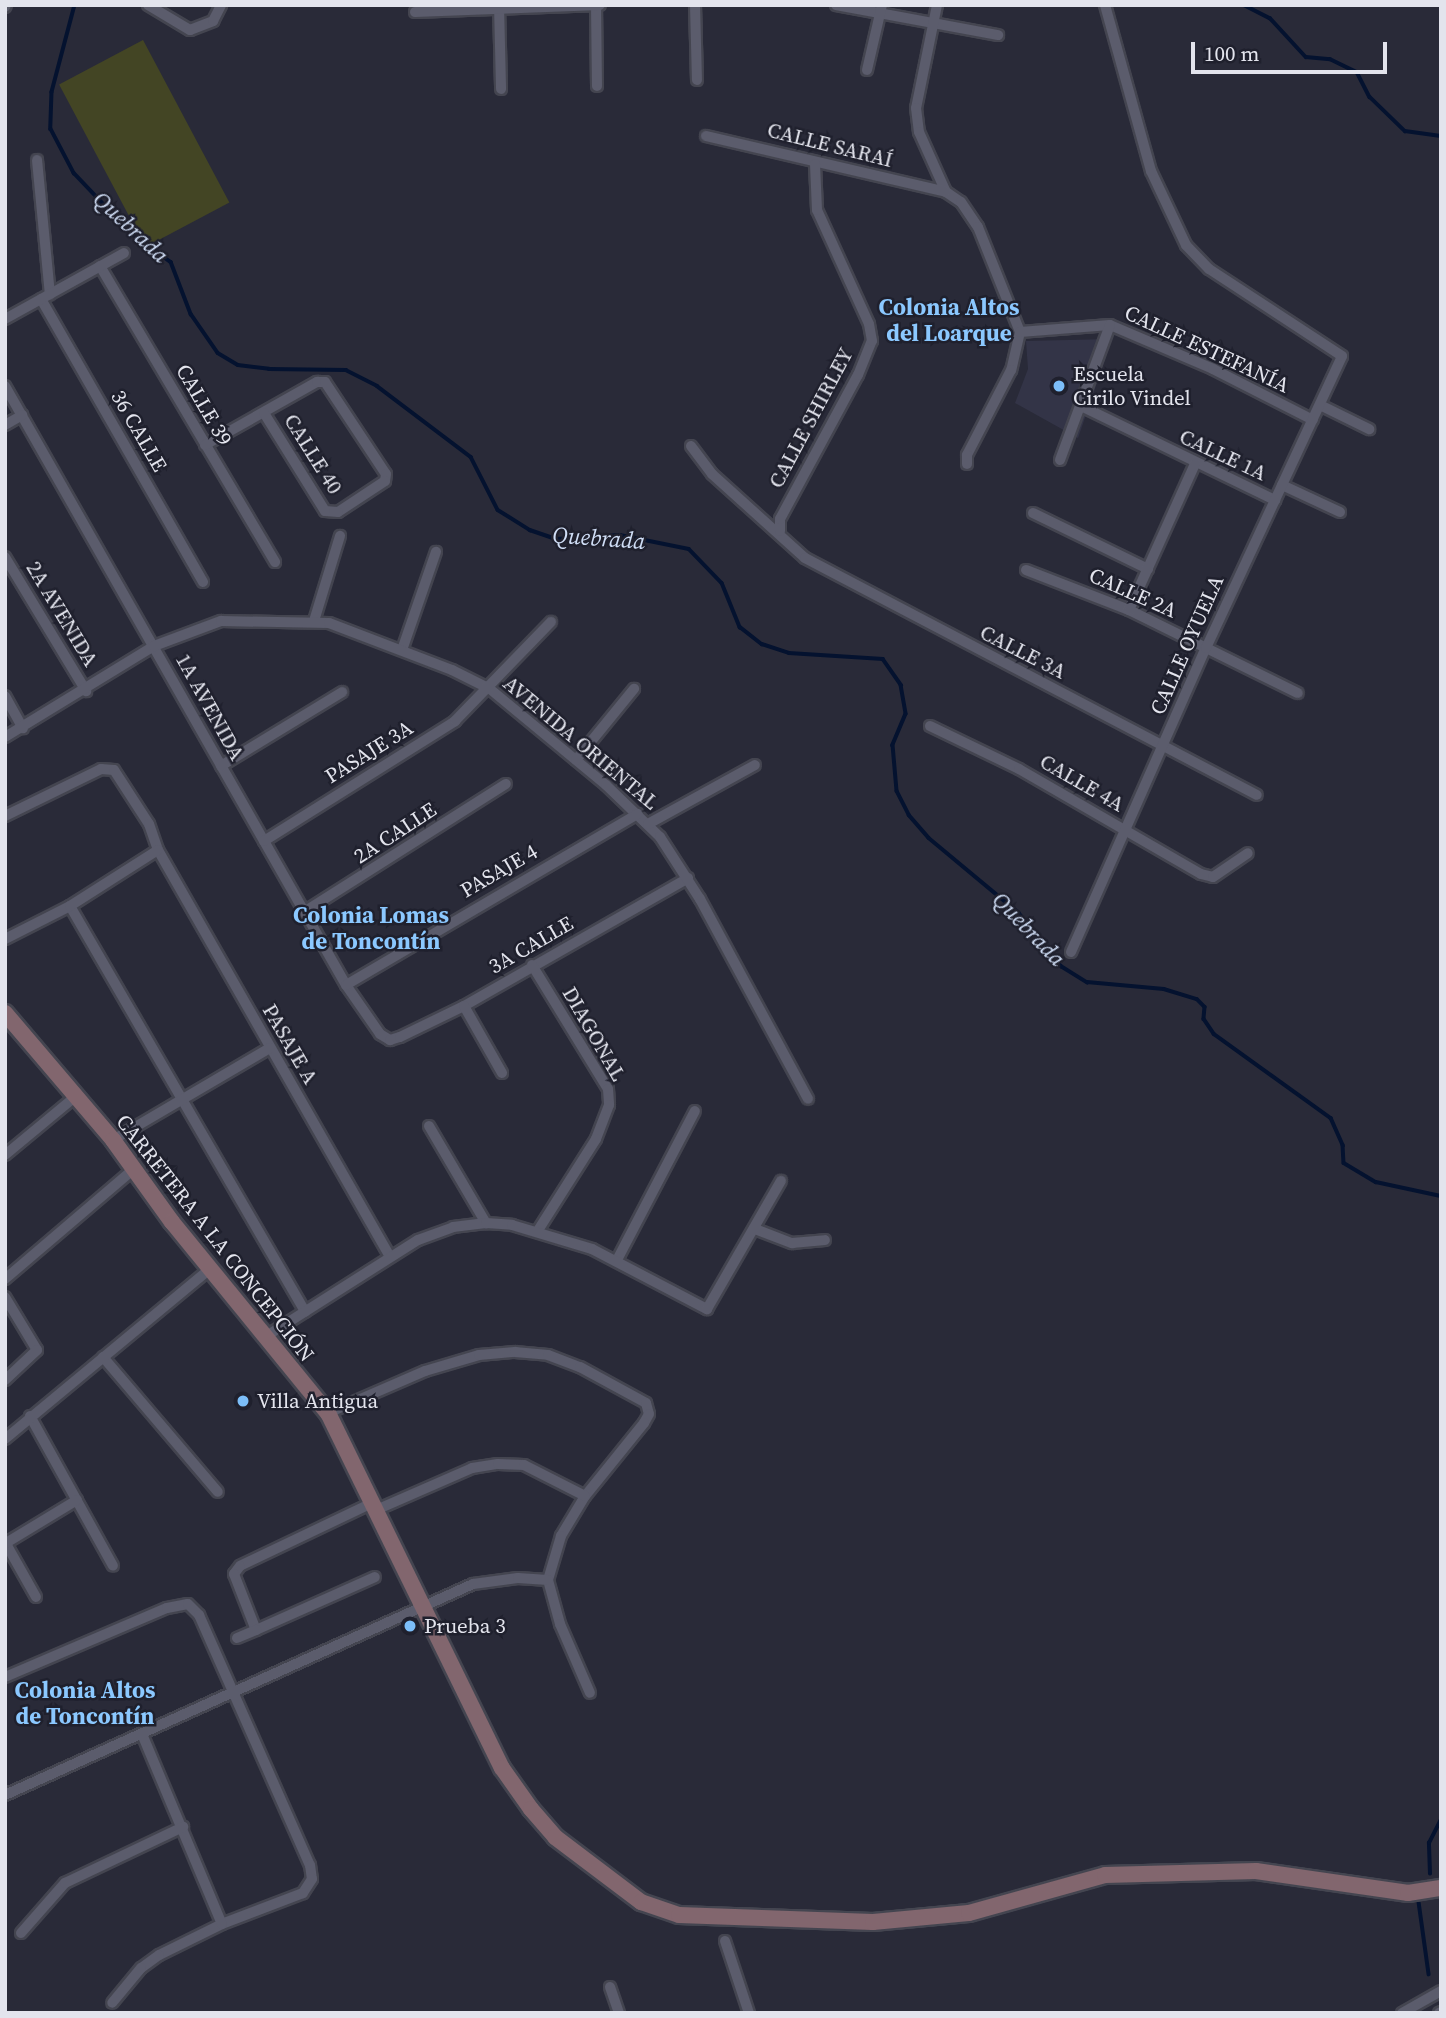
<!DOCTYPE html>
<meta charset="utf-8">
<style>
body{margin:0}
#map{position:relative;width:1446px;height:2018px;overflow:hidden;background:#292a38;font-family:"Source Serif 4",serif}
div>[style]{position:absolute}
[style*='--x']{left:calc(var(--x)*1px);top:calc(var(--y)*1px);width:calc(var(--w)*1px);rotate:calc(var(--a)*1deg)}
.built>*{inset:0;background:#333447}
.green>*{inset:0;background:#434524;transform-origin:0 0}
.stream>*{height:3.5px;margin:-1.75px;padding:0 1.75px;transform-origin:1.75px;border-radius:1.75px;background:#04122f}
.roads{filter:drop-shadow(2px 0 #444550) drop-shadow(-2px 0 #444550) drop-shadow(0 2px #444550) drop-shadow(0 -2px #444550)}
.street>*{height:10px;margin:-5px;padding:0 5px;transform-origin:5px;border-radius:5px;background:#5b5c6c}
.secondary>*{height:16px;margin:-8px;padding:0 8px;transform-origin:8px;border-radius:8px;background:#82666e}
.dots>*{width:19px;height:19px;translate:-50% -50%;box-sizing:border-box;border:4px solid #1f202d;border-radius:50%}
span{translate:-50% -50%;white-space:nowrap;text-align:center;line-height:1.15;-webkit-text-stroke:5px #1f202d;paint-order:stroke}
.street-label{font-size:21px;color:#e3e4ed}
.poi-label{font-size:21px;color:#e3e4ed}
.left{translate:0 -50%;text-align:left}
.water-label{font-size:23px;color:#d0def6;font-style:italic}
.neighbourhood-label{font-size:23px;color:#8bc8ff;font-weight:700}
.frame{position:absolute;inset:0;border:7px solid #e3e4ed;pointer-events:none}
.scale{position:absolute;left:1191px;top:42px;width:196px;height:32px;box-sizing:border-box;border:4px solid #e3e4ed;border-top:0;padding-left:9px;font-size:21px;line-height:24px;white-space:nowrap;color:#e3e4ed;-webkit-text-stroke:5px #1f202d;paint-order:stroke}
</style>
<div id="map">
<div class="built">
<div style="clip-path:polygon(1112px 339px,1078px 438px,1015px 403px,1028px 369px,1026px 341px)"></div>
</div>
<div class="green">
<div style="left:143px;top:40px;width:184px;height:95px;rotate:62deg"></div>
</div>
<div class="stream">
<div style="--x:75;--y:5;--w:90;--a:104.8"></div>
<div style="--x:52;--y:92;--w:37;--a:92"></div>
<div style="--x:51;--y:129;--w:50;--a:62.4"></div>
<div style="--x:74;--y:173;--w:84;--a:46.4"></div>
<div style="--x:132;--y:234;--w:48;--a:35.7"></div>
<div style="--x:171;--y:262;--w:56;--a:69"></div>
<div style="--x:191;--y:314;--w:47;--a:55.3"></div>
<div style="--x:218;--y:353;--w:23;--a:31"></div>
<div style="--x:238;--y:365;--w:31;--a:7"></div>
<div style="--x:269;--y:369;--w:77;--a:0.7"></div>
<div style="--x:346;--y:370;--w:35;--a:27"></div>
<div style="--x:377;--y:386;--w:118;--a:37.1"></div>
<div style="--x:471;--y:457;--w:59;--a:63"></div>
<div style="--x:498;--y:510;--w:38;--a:32"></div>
<div style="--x:530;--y:530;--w:28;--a:19"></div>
<div style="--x:556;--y:539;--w:64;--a:-3.6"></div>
<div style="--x:620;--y:535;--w:70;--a:11.5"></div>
<div style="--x:689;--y:549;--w:47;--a:45.9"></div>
<div style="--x:722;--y:583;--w:48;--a:67.8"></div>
<div style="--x:740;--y:627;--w:28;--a:38"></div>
<div style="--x:762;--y:644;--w:28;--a:18"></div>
<div style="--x:789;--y:653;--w:94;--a:3.7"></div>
<div style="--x:883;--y:659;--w:32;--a:55"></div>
<div style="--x:901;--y:685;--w:29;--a:80"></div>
<div style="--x:906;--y:714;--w:34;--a:113"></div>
<div style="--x:893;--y:745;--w:46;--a:85"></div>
<div style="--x:897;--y:791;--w:27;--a:63"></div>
<div style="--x:909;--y:815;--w:30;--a:49"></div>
<div style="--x:929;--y:838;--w:117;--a:39.8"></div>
<div style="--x:1019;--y:913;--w:68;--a:51.6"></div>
<div style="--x:1061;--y:966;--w:31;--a:32"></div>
<div style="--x:1087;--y:982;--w:77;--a:5.2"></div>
<div style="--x:1164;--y:989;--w:34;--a:17"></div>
<div style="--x:1197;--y:999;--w:11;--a:45"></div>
<div style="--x:1205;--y:1007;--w:12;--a:95"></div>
<div style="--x:1204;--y:1019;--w:18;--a:56"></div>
<div style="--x:1214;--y:1034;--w:144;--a:35.7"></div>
<div style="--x:1331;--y:1118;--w:30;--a:66"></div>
<div style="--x:1343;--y:1145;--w:18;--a:87"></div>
<div style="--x:1344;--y:1163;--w:37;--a:31"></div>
<div style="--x:1376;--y:1182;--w:66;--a:12.2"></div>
<div style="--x:1244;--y:5;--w:29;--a:27"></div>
<div style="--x:1270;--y:18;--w:53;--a:47.3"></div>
<div style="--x:1306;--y:57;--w:24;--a:5"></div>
<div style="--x:1330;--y:59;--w:30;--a:26"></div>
<div style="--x:1357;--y:72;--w:28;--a:63"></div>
<div style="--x:1370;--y:97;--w:49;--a:44.2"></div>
<div style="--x:1405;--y:131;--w:36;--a:8"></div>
<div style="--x:1430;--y:1874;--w:31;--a:-92"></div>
<div style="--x:1429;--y:1843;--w:27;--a:-63"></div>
<div style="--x:1419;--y:1902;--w:73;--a:82.1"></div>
</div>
<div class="roads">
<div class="street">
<div style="--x:148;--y:5;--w:49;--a:30.8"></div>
<div style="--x:190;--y:30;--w:25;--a:-21"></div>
<div style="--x:213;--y:21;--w:18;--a:-63"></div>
<div style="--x:499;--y:5;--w:84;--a:88.6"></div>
<div style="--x:596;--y:5;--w:81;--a:89.3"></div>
<div style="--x:695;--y:5;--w:75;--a:88.5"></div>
<div style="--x:836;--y:5;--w:165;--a:10.5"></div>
<div style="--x:937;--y:5;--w:105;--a:101.5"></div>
<div style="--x:916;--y:108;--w:24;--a:83"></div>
<div style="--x:919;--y:132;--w:66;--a:65.8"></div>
<div style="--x:946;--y:192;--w:18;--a:34"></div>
<div style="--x:961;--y:202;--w:30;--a:56"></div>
<div style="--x:978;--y:227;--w:113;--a:68.2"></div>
<div style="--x:1020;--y:332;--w:39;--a:103"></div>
<div style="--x:1011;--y:370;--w:96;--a:117.4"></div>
<div style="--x:967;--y:455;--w:9;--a:90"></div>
<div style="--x:5;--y:7;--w:2;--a:-63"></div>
<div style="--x:415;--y:12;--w:185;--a:-2.2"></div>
<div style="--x:867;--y:70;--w:67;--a:-77"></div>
<div style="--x:706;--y:136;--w:246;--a:13.1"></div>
<div style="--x:37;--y:160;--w:135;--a:84.5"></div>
<div style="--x:100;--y:266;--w:344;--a:59.4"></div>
<div style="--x:41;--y:299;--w:326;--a:60.2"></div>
<div style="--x:5;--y:319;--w:136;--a:-29"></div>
<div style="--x:1020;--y:332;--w:90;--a:-4.4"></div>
<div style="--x:1110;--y:325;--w:112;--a:23.1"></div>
<div style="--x:1213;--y:369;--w:112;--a:27"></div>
<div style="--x:5;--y:386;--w:689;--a:60.35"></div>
<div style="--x:346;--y:985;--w:60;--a:55.2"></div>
<div style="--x:380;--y:1034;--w:12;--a:31"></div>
<div style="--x:390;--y:1040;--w:10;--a:-17"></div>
<div style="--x:400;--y:1037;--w:71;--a:-25.8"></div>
<div style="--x:464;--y:1006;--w:258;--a:-29.7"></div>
<div style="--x:1320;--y:405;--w:55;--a:26.1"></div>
<div style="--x:1081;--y:406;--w:216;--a:25.9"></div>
<div style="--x:5;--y:425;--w:20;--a:-30"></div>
<div style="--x:205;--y:445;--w:129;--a:-29.4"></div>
<div style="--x:317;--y:382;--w:8;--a:0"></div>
<div style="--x:325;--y:382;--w:110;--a:56.5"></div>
<div style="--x:386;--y:474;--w:7;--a:98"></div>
<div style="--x:385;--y:481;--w:56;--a:146.6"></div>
<div style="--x:338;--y:512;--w:13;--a:-176"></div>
<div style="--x:325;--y:511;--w:115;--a:-121.9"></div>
<div style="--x:691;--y:446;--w:35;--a:53"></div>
<div style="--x:712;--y:474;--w:125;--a:42.1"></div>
<div style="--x:805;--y:558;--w:510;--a:27.67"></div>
<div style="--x:1060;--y:460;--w:144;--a:-69.7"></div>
<div style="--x:1282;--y:485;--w:64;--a:25"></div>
<div style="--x:1033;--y:513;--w:128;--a:26"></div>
<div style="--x:780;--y:531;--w:12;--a:-90"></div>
<div style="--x:780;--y:519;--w:164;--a:-61.6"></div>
<div style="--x:858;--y:375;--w:37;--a:-68"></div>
<div style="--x:872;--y:341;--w:17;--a:-100"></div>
<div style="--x:869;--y:324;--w:125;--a:-114.5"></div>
<div style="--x:817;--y:210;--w:46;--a:-92.5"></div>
<div style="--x:5;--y:557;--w:157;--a:58.8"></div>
<div style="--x:1026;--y:570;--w:110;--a:21.2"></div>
<div style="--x:1129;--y:610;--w:188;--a:26.2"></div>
<div style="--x:1129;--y:610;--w:160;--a:-65.7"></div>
<div style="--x:314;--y:621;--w:89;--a:-73"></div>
<div style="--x:402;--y:650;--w:104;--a:-70.9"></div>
<div style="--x:5;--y:696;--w:37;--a:61"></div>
<div style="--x:930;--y:726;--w:99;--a:25.8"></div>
<div style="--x:1019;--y:769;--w:210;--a:30"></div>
<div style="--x:1201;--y:874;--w:12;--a:14"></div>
<div style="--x:1213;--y:877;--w:42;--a:-34.4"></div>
<div style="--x:5;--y:737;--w:175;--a:-31.4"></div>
<div style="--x:154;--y:646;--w:72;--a:-20.5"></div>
<div style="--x:221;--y:621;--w:108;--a:1.1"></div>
<div style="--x:329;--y:623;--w:132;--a:20.9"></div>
<div style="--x:452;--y:670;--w:42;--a:26.6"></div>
<div style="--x:490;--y:689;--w:151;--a:39.6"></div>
<div style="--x:606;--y:785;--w:75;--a:43.9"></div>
<div style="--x:660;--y:837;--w:74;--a:57.2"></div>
<div style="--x:700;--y:899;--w:227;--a:61.6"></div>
<div style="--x:576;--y:760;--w:92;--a:-50.8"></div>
<div style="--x:221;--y:766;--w:142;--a:-31.4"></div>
<div style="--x:5;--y:816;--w:107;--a:-26.1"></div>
<div style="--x:101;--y:769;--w:13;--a:4"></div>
<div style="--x:114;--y:770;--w:64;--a:57.1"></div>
<div style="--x:149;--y:824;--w:28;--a:71"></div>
<div style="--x:158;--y:850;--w:468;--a:60.3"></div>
<div style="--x:648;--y:824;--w:122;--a:-28.9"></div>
<div style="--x:264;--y:841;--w:226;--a:-32.1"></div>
<div style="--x:455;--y:721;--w:138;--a:-45.9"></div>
<div style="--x:70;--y:906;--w:469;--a:59.9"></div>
<div style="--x:304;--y:912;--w:239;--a:-32.4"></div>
<div style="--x:5;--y:939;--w:73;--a:-26.9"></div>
<div style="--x:70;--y:906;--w:104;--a:-32.5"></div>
<div style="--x:1071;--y:952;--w:333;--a:-66.1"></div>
<div style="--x:1206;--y:648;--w:322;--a:-65"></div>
<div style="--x:1342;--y:356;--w:159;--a:-146.8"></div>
<div style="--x:1209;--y:269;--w:33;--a:-134"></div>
<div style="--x:1186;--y:245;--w:82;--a:-115.3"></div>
<div style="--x:1151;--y:171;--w:172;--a:-105.5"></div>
<div style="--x:532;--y:965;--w:145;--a:58.5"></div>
<div style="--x:608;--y:1089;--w:16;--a:86"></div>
<div style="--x:609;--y:1105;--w:36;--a:111"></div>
<div style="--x:596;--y:1139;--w:110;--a:122.4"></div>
<div style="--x:346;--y:985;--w:338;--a:-30.4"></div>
<div style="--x:464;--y:1006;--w:77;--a:60.4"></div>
<div style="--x:429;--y:1126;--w:113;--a:59.6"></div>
<div style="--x:113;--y:1140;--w:182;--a:-30.4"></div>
<div style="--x:5;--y:1155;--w:92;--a:-39.7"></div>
<div style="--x:755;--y:1229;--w:40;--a:21"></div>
<div style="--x:792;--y:1243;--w:33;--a:-5"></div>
<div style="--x:617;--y:1260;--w:168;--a:-62.4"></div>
<div style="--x:5;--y:1279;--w:170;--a:-40.5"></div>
<div style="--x:5;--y:1297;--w:62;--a:58.9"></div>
<div style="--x:37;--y:1350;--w:44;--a:136.8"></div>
<div style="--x:265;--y:1337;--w:181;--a:-32.4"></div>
<div style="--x:418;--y:1240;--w:37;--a:-20"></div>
<div style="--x:453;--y:1227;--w:33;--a:-7"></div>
<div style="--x:486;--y:1223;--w:26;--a:4"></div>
<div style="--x:512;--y:1225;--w:84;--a:16.7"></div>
<div style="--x:592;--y:1249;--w:130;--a:27.6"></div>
<div style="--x:707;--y:1309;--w:148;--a:-60"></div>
<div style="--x:103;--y:1357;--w:177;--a:49.6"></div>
<div style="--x:328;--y:1413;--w:106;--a:-23.4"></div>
<div style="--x:425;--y:1371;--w:56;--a:-16.5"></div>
<div style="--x:479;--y:1355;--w:36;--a:-5"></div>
<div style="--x:515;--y:1352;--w:33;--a:5"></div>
<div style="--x:548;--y:1355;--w:34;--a:21"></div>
<div style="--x:580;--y:1367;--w:75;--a:28.6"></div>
<div style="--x:646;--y:1403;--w:11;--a:75"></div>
<div style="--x:649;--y:1414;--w:10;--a:119"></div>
<div style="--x:644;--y:1423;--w:94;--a:128.9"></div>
<div style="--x:585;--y:1496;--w:47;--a:121"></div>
<div style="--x:561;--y:1536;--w:46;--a:106.5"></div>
<div style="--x:548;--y:1580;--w:46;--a:74.7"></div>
<div style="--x:560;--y:1624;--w:75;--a:66.5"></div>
<div style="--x:30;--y:1416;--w:171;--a:61"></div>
<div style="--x:5;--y:1439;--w:266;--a:-39.7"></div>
<div style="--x:372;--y:1503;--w:146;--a:154.5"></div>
<div style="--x:240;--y:1566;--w:10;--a:127"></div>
<div style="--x:234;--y:1574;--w:60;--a:68.6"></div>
<div style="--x:256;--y:1630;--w:130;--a:-24"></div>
<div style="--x:376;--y:1510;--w:105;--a:-23.6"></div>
<div style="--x:472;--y:1468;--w:26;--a:-9"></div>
<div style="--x:498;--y:1464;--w:26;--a:2"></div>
<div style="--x:524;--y:1465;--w:68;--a:26.9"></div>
<div style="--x:5;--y:1542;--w:63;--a:60.6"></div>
<div style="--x:6;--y:1543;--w:83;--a:-31.2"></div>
<div style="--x:237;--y:1638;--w:21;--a:-23"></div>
<div style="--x:5;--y:1677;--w:176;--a:-23.1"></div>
<div style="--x:167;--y:1608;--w:21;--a:-11"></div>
<div style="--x:188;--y:1604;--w:16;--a:45"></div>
<div style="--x:199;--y:1615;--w:274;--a:66.1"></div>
<div style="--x:310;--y:1865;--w:14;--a:82"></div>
<div style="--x:312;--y:1879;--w:17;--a:123"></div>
<div style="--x:303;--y:1893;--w:87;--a:159.1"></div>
<div style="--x:222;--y:1924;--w:70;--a:153.8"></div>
<div style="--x:159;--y:1955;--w:22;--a:144"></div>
<div style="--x:141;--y:1968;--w:45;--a:129.6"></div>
<div style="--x:142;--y:1734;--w:206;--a:67.2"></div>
<div style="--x:5;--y:1795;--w:513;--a:-24.27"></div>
<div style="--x:473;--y:1584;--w:45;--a:-7.6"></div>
<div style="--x:518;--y:1578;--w:30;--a:4"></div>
<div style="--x:21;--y:1933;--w:67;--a:-48.7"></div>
<div style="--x:65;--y:1883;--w:131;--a:-25.4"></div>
<div style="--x:725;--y:1941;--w:76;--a:71.6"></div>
<div style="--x:610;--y:1987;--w:28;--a:71"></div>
<div style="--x:1402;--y:2013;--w:45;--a:-29.4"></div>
<div style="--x:1439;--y:2013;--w:2;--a:-27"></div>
</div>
<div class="secondary">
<div style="--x:5;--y:1013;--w:167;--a:49.6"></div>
<div style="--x:113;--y:1140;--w:101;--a:54.3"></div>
<div style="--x:172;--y:1222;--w:247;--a:50.8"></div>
<div style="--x:328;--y:1413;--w:395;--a:63.9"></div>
<div style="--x:502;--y:1768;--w:50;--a:54.7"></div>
<div style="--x:531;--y:1809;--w:37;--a:49"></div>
<div style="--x:555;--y:1837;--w:108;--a:37.1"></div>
<div style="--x:641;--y:1902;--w:40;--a:18.9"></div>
<div style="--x:679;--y:1915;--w:194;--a:2.1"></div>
<div style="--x:873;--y:1922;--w:96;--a:-5.4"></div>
<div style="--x:969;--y:1913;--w:141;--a:-15.6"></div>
<div style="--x:1105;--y:1875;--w:151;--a:-1.5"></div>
<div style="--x:1256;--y:1871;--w:154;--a:8.2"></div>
<div style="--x:1408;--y:1893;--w:33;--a:-9"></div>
</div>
</div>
<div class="dots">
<div style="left:1059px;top:386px;background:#7cbef9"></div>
<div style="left:243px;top:1401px;background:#7cbef9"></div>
<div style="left:410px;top:1626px;background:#7cbef9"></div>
</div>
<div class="street-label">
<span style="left:830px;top:145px;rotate:14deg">CALLE SARAÍ</span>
<span style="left:1207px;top:349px;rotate:25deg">CALLE ESTEFANÍA</span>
<span style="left:204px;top:405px;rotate:60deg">CALLE 39</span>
<span style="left:811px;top:418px;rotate:-62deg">CALLE SHIRLEY</span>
<span style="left:139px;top:431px;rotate:60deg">36 CALLE</span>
<span style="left:313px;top:454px;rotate:58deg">CALLE 40</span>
<span style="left:1223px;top:455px;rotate:25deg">CALLE 1A</span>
<span style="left:1133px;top:593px;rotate:24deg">CALLE 2A</span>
<span style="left:62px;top:614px;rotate:59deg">2A AVENIDA</span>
<span style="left:1187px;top:645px;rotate:-66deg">CALLE OYUELA</span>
<span style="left:1023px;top:652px;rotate:27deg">CALLE 3A</span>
<span style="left:210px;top:707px;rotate:61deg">1A AVENIDA</span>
<span style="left:581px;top:743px;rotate:40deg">AVENIDA ORIENTAL</span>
<span style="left:369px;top:752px;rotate:-32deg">PASAJE 3A</span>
<span style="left:1082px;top:783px;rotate:30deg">CALLE 4A</span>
<span style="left:395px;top:833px;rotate:-33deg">2A CALLE</span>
<span style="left:499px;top:871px;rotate:-30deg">PASAJE 4</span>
<span style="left:531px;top:945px;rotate:-30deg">3A CALLE</span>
<span style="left:594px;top:1034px;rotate:60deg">DIAGONAL</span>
<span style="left:290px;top:1044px;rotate:60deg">PASAJE A</span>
<span style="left:215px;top:1238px;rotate:52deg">CARRETERA A LA CONCEPCIÓN</span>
</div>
<div class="poi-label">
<span class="left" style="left:1073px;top:386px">Escuela<br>Cirilo Vindel</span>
<span class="left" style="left:257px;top:1401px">Villa Antigua</span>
<span class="left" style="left:424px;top:1626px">Prueba 3</span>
</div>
<div class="water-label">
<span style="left:131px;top:227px;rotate:43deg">Quebrada</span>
<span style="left:599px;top:538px;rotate:4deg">Quebrada</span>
<span style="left:1029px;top:929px;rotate:46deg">Quebrada</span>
</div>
<div class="neighbourhood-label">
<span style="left:949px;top:320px">Colonia Altos<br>del Loarque</span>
<span style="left:371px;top:928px">Colonia Lomas<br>de Toncontín</span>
<span style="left:85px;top:1703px">Colonia Altos<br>de Toncontín</span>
</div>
<div class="frame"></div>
<div class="scale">100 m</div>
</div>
